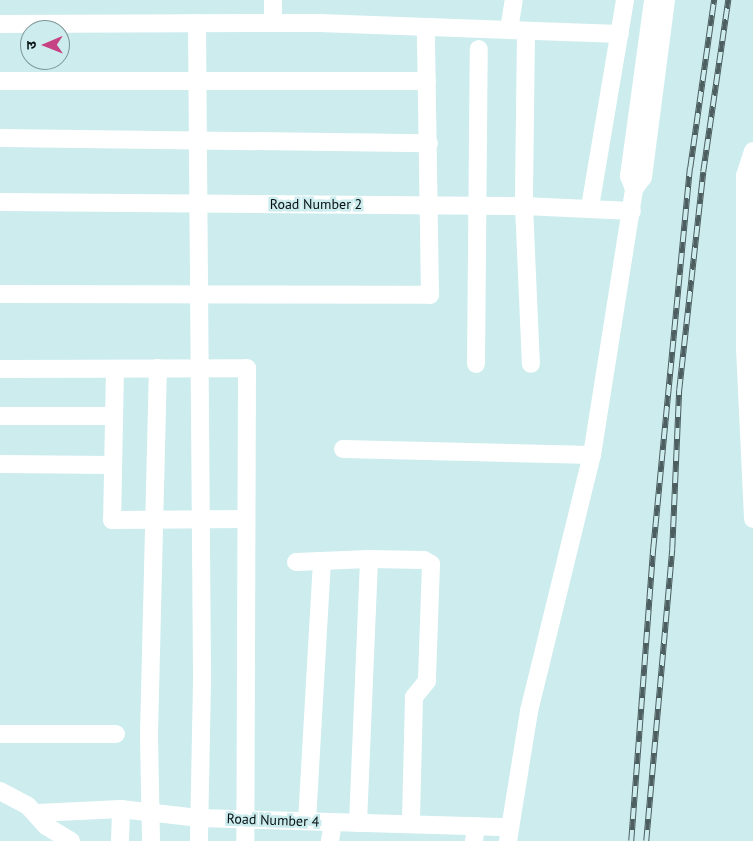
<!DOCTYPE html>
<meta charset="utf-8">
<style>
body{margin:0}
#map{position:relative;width:753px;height:841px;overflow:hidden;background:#ccecee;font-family:"PT Sans","Noto Sans Devanagari",sans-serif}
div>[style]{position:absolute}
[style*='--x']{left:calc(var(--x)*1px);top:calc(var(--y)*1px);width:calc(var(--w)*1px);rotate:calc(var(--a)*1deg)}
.minor>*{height:18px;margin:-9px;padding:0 9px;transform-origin:9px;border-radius:9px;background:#fff}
.rail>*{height:5.5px;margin-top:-2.75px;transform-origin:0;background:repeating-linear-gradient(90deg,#ccecee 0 11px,#4c5e5f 0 22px);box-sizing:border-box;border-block:1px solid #4c5e5f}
span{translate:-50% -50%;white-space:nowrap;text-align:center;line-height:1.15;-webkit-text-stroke:5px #ccecee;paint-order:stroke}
.street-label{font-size:14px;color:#061011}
.north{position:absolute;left:20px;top:20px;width:50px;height:50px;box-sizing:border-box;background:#ccecee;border:1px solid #7d9496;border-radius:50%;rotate:269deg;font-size:14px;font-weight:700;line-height:20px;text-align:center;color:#061011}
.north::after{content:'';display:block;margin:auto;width:18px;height:22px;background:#c74285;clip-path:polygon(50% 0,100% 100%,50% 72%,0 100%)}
</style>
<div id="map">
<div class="minor">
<div style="--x:197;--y:23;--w:658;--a:89.56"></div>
<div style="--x:202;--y:681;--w:160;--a:91.1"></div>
<div style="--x:273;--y:23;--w:23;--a:-90"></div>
<div style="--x:0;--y:24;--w:319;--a:-0.2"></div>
<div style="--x:319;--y:23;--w:301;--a:2.1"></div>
<div style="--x:509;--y:30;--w:30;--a:-81"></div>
<div style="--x:526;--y:31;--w:175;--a:90.7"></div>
<div style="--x:524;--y:206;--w:158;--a:87.5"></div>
<div style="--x:0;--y:81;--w:427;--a:0"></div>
<div style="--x:0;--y:138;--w:429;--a:0.7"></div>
<div style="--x:753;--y:151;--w:26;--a:108"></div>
<div style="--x:745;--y:176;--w:172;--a:90"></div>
<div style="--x:745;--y:348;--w:171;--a:87.3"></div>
<div style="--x:634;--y:189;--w:14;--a:-111"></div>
<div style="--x:629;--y:176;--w:178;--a:-82.2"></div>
<div style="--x:0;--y:202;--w:524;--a:0.44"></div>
<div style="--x:524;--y:206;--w:108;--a:2.7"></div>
<div style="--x:590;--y:207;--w:210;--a:-80.4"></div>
<div style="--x:0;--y:294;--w:430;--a:0.1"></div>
<div style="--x:430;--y:295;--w:268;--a:-90.9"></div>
<div style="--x:476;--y:364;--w:315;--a:-89.5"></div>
<div style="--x:0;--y:369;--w:247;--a:-0.2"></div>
<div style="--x:247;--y:368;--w:473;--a:90.2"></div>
<div style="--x:115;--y:369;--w:151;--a:91.1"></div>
<div style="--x:112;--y:520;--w:133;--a:-0.4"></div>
<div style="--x:0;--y:416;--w:114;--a:0"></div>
<div style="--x:343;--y:449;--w:249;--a:1.4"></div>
<div style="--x:0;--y:464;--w:113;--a:0.5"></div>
<div style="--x:296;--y:562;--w:73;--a:-2.4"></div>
<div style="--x:369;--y:559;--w:55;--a:1"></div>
<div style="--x:424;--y:560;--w:8;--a:30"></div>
<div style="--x:431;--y:564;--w:117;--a:92"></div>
<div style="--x:427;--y:681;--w:21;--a:129"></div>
<div style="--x:414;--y:697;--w:127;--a:91.4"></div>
<div style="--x:0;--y:734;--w:116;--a:0"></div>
<div style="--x:0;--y:791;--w:32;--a:28"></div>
<div style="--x:28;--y:806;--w:27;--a:48"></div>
<div style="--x:46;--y:826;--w:29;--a:31"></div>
<div style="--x:37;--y:813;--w:84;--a:-2.7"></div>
<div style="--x:121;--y:809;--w:79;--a:6.6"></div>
<div style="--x:199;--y:818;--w:311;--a:1.7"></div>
<div style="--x:307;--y:821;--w:260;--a:-86.7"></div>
<div style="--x:358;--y:823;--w:264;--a:-87.6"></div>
<div style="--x:120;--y:841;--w:32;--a:-88"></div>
<div style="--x:151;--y:841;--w:107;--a:-91.1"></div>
<div style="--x:149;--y:734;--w:366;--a:-88.6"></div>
<div style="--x:330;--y:841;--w:19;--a:-81"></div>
<div style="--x:474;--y:841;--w:15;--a:-82"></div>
<div style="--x:508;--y:841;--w:132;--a:-80.8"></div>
<div style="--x:529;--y:711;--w:264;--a:-76.2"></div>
<div style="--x:592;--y:455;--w:269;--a:-81"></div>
<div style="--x:634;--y:189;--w:15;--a:-53"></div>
<div style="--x:643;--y:177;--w:178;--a:-82.6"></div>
</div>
<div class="rail">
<div style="--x:631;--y:841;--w:293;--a:-85.7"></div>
<div style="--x:653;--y:549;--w:383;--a:-84.5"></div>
<div style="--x:690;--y:168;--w:170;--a:-81.9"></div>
<div style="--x:646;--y:841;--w:293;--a:-84.9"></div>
<div style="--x:672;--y:549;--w:159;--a:-87.5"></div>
<div style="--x:679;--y:390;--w:219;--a:-83.7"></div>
<div style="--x:703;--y:172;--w:174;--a:-81.7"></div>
</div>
<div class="street-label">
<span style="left:316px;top:204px">Road Number 2</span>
<span style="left:273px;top:820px;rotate:2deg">Road Number 4</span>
</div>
<div class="north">उ</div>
</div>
